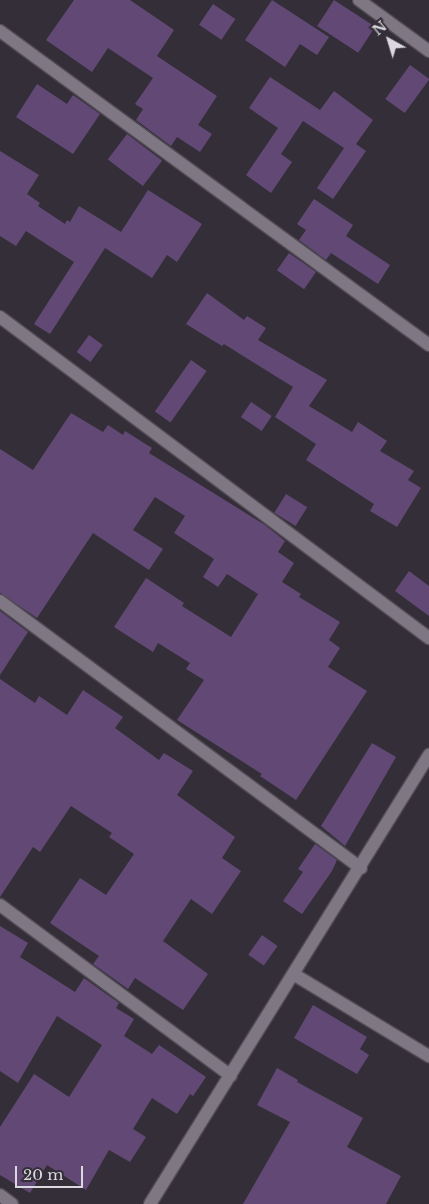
<!DOCTYPE html>
<style>
body{margin:0}
#map{position:relative;width:429px;height:1204px;overflow:hidden;background:#332e38;font-family:"Libre Baskerville",serif}
div>[style]{position:absolute}
[style*='--x']{left:calc(var(--x)*1px);top:calc(var(--y)*1px);width:calc(var(--w)*1px);rotate:calc(var(--a)*1deg)}
.building>*{inset:0;background:#624975;transform-origin:0 0}
.roads{filter:drop-shadow(1px 0 #514c55) drop-shadow(-1px 0 #514c55) drop-shadow(0 1px #514c55) drop-shadow(0 -1px #514c55)}
.minor>*{height:12px;margin:-6px;padding:0 6px;transform-origin:6px;border-radius:6px;background:#7f7884}
span{translate:-50% -50%;white-space:nowrap;text-align:center;line-height:1.15;-webkit-text-stroke:4px #332e38;paint-order:stroke}
.north{position:absolute;left:364px;top:15px;width:50px;height:50px;-webkit-text-stroke:4px #332e38;paint-order:stroke;rotate:321deg;font-size:14px;font-weight:700;line-height:20px;text-align:center;color:#dbd8df}
.north::after{content:'';display:block;margin:auto;width:18px;height:22px;background:#dbd8df;clip-path:polygon(50% 0,100% 100%,50% 72%,0 100%)}
.scale{position:absolute;left:15px;top:1166px;width:68px;height:22px;box-sizing:border-box;border:2px solid #dbd8df;border-top:0;padding-left:6px;font-size:15px;line-height:18px;white-space:nowrap;color:#dbd8df;-webkit-text-stroke:4px #332e38;paint-order:stroke}
</style>
<div id="map">
<div class="building">
<div style="clip-path:polygon(74px 0,130px 0,174px 30px,157px 56px,217px 96px,198px 125px,212px 134px,200px 152px,177px 137px,171px 146px,136px 120px,143px 109px,135px 104px,153px 78px,108px 48px,92px 72px,46px 40px)"></div>
<div style="clip-path:polygon(272px 0,329px 37px,317px 55px,300px 44px,285px 67px,245px 40px)"></div>
<div style="left:334px;top:0;width:49px;height:31px;rotate:33deg"></div>
<div style="left:213px;top:4px;width:27px;height:25px;rotate:34deg"></div>
<div style="left:410px;top:65px;width:24px;height:42px;rotate:36deg"></div>
<div style="clip-path:polygon(270px 77px,320px 110px,334px 91px,373px 120px,356px 144px,366px 151px,333px 199px,317px 188px,344px 148px,303px 121px,281px 154px,292px 162px,271px 193px,246px 175px,278px 128px,249px 108px)"></div>
<div style="clip-path:polygon(37px 84px,67px 104px,73px 95px,100px 114px,73px 154px,16px 117px)"></div>
<div style="left:127px;top:134px;width:44px;height:32px;rotate:37deg"></div>
<div style="clip-path:polygon(0 151px,39px 175px,27px 194px,40px 203px,38px 206px,65px 224px,67px 220px,70px 222px,79px 206px,121px 232px,148px 190px,202px 224px,177px 262px,167px 255px,152px 278px,105px 248px,50px 334px,34px 324px,74px 262px,26px 231px,16px 246px,0 236px)"></div>
<div style="clip-path:polygon(314px 199px,353px 225px,346px 236px,390px 265px,378px 284px,331px 253px,326px 260px,299px 240px,306px 230px,297px 224px)"></div>
<div style="left:289px;top:253px;width:33px;height:21px;rotate:35deg"></div>
<div style="clip-path:polygon(207px 293px,244px 320px,247px 316px,266px 328px,258px 340px,327px 380px,309px 406px,352px 432px,358px 422px,387px 441px,380px 451px,414px 471px,408px 480px,421px 488px,397px 527px,370px 511px,374px 504px,306px 460px,316px 444px,275px 417px,293px 387px,224px 344px,222px 346px,186px 324px)"></div>
<div style="left:89px;top:335px;width:17px;height:21px;rotate:36deg"></div>
<div style="left:191px;top:360px;width:19px;height:63px;rotate:35deg"></div>
<div style="left:251px;top:402px;width:25px;height:18px;rotate:34deg"></div>
<div style="clip-path:polygon(71px 413px,103px 432px,108px 425px,123px 435px,125px 431px,152px 448px,149px 453px,265px 525px,285px 541px,278px 552px,294px 563px,282px 582px,301px 594px,299px 597px,340px 622px,329px 640px,340px 648px,328px 667px,367px 691px,296px 800px,260px 776px,262px 774px,177px 720px,204px 680px,186px 669px,190px 663px,158px 643px,153px 652px,114px 627px,146px 578px,184px 603px,182px 606px,231px 637px,258px 594px,227px 574px,218px 587px,203px 577px,214px 559px,174px 533px,185px 516px,155px 497px,133px 530px,163px 549px,149px 570px,93px 533px,37px 618px,0 593px,0 449px,33px 470px)"></div>
<div style="left:286px;top:494px;width:25px;height:22px;rotate:32deg"></div>
<div style="clip-path:polygon(409px 571px,429px 586px,429px 616px,395px 591px)"></div>
<div style="clip-path:polygon(0 611px,28px 632px,0 675px)"></div>
<div style="clip-path:polygon(0 679px,35px 703px,39px 696px,67px 715px,83px 690px,123px 717px,115px 728px,159px 760px,164px 753px,193px 771px,177px 795px,235px 837px,222px 858px,241px 871px,212px 914px,191px 899px,163px 941px,208px 974px,183px 1010px,135px 978px,128px 989px,93px 964px,99px 956px,50px 923px,80px 878px,106px 895px,134px 854px,109px 837px,112px 833px,71px 806px,40px 852px,33px 847px,0 897px)"></div>
<div style="clip-path:polygon(372px 743px,396px 757px,345px 846px,321px 826px)"></div>
<div style="clip-path:polygon(315px 844px,337px 860px,332px 871px,302px 914px,283px 901px,303px 872px,298px 869px)"></div>
<div style="clip-path:polygon(0 926px,28px 943px,20px 957px,75px 992px,84px 978px,119px 1003px,116px 1008px,134px 1019px,124px 1036px,152px 1054px,159px 1045px,206px 1077px,193px 1096px,190px 1094px,177px 1114px,152px 1098px,133px 1129px,146px 1137px,130px 1162px,109px 1150px,86px 1190px,47px 1165px,30px 1193px,0 1175px,0 1127px,34px 1074px,69px 1097px,102px 1045px,57px 1016px,18px 1083px,0 1071px)"></div>
<div style="left:262px;top:935px;width:19px;height:24px;rotate:35deg"></div>
<div style="clip-path:polygon(313px 1005px,367px 1037px,360px 1049px,369px 1055px,357px 1074px,294px 1038px)"></div>
<div style="clip-path:polygon(277px 1068px,298px 1080px,297px 1082px,363px 1118px,347px 1147px,401px 1176px,386px 1204px,243px 1204px,290px 1122px,257px 1105px)"></div>
</div>
<div class="roads">
<div class="minor">
<div style="--x:359;--y:0;--w:87;--a:36.1"></div>
<div style="--x:0;--y:31;--w:532;--a:36.2"></div>
<div style="--x:0;--y:317;--w:536;--a:36.81"></div>
<div style="--x:0;--y:601;--w:449;--a:36.5"></div>
<div style="--x:0;--y:905;--w:287;--a:36.5"></div>
<div style="--x:295;--y:975;--w:157;--a:31.2"></div>
<div style="--x:0;--y:1195;--w:15;--a:37"></div>
<div style="--x:150;--y:1204;--w:529;--a:-58.14"></div>
</div>
</div>
<div class="north">N</div>
<div class="scale">20 m</div>
</div>
